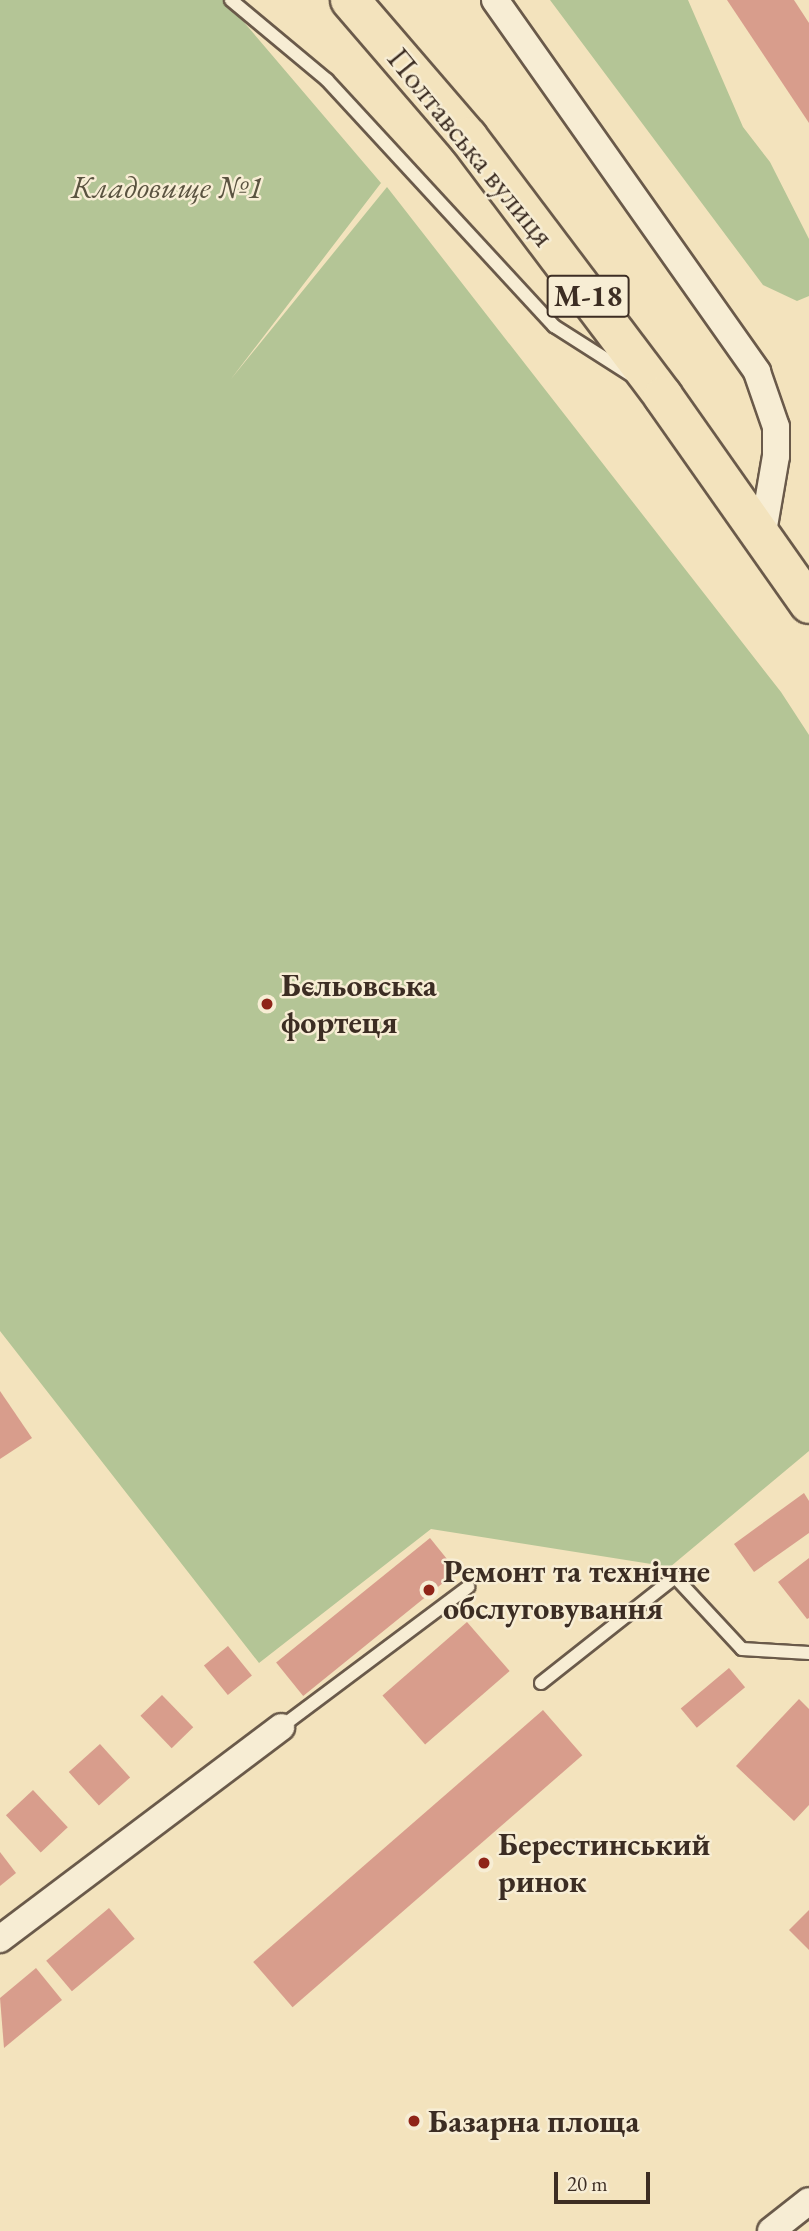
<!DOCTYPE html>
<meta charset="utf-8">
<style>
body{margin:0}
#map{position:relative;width:809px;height:2231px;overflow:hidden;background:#f3e3bd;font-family:"EB Garamond",serif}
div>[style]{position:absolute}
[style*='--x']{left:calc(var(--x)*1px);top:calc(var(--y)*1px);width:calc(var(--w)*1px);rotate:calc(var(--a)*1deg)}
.green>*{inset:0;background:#b4c596}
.building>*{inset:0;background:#d89d8c;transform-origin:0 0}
.roads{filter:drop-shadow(2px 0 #6a5a4a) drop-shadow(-2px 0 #6a5a4a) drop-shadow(0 2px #6a5a4a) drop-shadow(0 -2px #6a5a4a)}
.service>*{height:12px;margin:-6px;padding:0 6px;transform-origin:6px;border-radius:6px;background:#f7edd4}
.minor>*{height:26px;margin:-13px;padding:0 13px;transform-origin:13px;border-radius:13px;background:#f7edd4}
.trunk>*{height:38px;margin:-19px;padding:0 19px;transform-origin:19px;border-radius:19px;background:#f3e3bd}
.dots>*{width:19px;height:19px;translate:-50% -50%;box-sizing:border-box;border:4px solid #f7edd4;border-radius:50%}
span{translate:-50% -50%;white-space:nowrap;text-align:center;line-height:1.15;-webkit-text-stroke:5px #f7edd4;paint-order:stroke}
.shield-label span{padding:2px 5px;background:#f7edd4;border:2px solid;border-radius:5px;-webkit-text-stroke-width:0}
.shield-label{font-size:30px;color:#3c2d23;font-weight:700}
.street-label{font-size:32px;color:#3c2d23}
.park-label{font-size:32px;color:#5a5340;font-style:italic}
.poi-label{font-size:32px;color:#3c2d23;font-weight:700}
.left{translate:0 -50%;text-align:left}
.scale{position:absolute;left:554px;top:2172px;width:96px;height:32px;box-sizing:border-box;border:4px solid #3c2d23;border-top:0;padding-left:9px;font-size:21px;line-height:24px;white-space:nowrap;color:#3c2d23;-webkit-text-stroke:5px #f7edd4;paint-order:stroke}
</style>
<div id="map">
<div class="green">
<div style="clip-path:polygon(0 0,225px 0,381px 183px,231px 379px,387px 187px,781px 692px,809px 735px,809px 1451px,670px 1567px,431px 1529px,259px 1663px,0 1331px)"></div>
<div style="clip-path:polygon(550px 0,688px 0,743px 127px,770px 162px,809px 239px,809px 296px,797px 301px,763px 285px)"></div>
</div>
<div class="building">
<div style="clip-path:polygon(727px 0,794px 0,809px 23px,809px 123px)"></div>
<div style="clip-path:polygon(0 1391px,32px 1438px,0 1459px)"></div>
<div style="clip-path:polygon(804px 1493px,809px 1501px,809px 1533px,754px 1572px,734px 1544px)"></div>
<div style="left:430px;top:1538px;width:43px;height:198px;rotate:51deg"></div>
<div style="clip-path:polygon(809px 1558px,809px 1618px,807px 1619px,778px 1582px)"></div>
<div style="left:467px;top:1622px;width:65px;height:112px;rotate:49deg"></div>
<div style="left:228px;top:1646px;width:38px;height:31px;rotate:51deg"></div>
<div style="left:729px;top:1668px;width:25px;height:63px;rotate:50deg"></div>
<div style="left:162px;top:1695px;width:45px;height:30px;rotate:46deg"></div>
<div style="clip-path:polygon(799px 1699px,809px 1709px,809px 1805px,794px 1821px,736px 1766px)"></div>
<div style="left:543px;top:1710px;width:60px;height:384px;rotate:49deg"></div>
<div style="left:100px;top:1744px;width:45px;height:42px;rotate:48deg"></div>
<div style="left:33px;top:1790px;width:51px;height:37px;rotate:47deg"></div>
<div style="clip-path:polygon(0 1852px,16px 1873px,0 1886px)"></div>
<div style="left:109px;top:1908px;width:40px;height:82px;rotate:50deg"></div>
<div style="clip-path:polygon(809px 1910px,809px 1950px,789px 1930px)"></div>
<div style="clip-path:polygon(36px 1968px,62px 2000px,4px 2048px,0 1998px)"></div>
</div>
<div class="roads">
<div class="service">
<div style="--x:231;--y:0;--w:125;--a:39.8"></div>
<div style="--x:327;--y:80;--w:335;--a:47.3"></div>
<div style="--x:554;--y:326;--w:91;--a:32.5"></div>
<div style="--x:541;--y:1683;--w:171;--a:-38.3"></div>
<div style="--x:675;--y:1577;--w:98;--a:47.1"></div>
<div style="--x:742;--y:1649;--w:67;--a:3.4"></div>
<div style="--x:281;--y:1727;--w:234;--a:-36.8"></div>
</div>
<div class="minor">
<div style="--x:495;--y:0;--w:455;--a:54.8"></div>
<div style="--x:757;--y:372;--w:58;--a:70.9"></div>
<div style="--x:776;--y:427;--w:29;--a:90"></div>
<div style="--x:776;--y:456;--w:83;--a:99.7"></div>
<div style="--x:0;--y:1939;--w:352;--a:-37"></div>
<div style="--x:771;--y:2231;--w:48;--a:-38.3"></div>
</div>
<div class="trunk">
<div style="--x:350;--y:0;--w:181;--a:49.3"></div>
<div style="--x:468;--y:137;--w:324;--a:53"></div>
<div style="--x:663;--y:396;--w:254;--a:54.9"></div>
</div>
</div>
<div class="dots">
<div style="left:267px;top:1004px;background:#8f2418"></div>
<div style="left:429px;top:1590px;background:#8f2418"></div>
<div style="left:484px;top:1863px;background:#8f2418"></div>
<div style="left:414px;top:2121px;background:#8f2418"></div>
</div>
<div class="shield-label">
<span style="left:588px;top:296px">М-18</span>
</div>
<div class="street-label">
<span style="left:471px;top:147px;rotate:51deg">Полтавська вулиця</span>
</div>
<div class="park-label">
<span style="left:167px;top:187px">Кладовище №1</span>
</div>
<div class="poi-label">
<span class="left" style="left:281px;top:1004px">Бєльовська<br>фортеця</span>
<span class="left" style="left:443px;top:1590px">Ремонт та технічне<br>обслуговування</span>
<span class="left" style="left:498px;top:1863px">Берестинський<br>ринок</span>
<span class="left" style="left:428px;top:2121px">Базарна площа</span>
</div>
<div class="scale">20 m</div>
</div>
